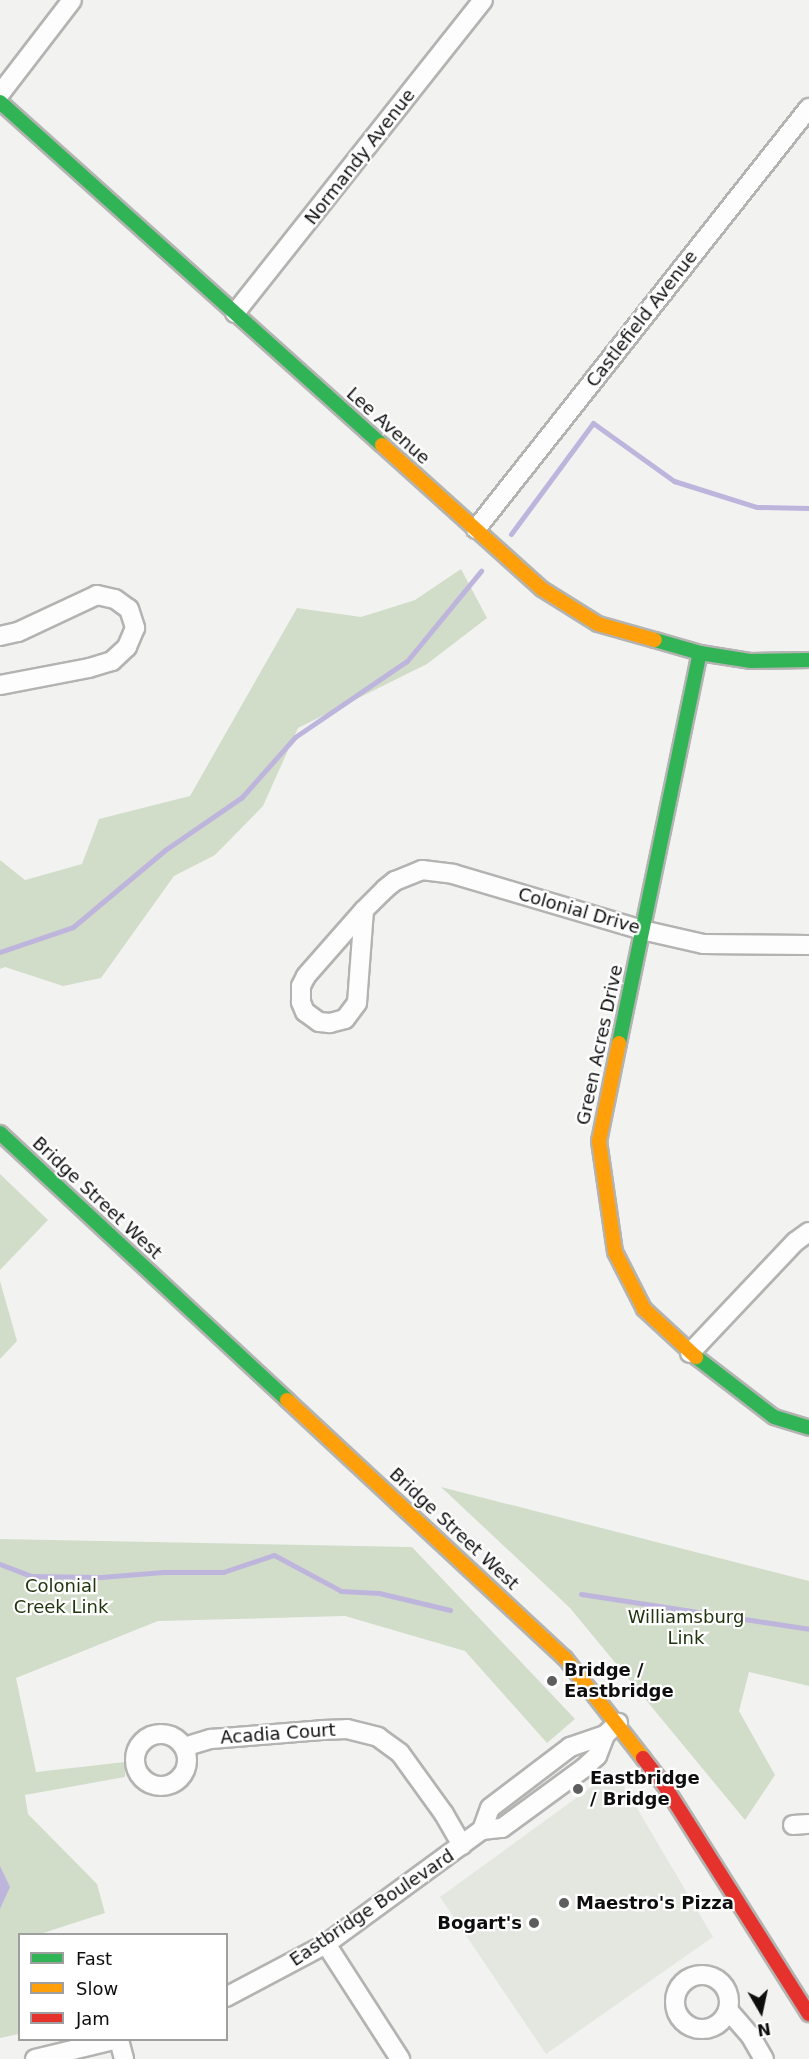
<!DOCTYPE html>
<style>
body{margin:0}
#map{position:relative;width:809px;height:2059px;overflow:hidden;background:#f2f3f1;font-family:"DejaVu Sans",sans-serif}
div>[style]{position:absolute}
[style*='--x']{left:calc(var(--x)*1px);top:calc(var(--y)*1px);width:calc(var(--w)*1px);rotate:calc(var(--a)*1deg)}
.built>*{inset:0;background:#e3e7e0}
.green>*{inset:0;background:#d1ddc9}
.water>*{inset:0;background:#beb5dd}
.stream>*{height:5px;margin:-2.5px;padding:0 2.5px;transform-origin:2.5px;border-radius:2.5px;background:#beb5dd}
.roads{filter:drop-shadow(2px 0 #b3b4b2) drop-shadow(-2px 0 #b3b4b2) drop-shadow(0 2px #b3b4b2) drop-shadow(0 -2px #b3b4b2)}
.street>*{height:18px;margin:-9px;padding:0 9px;transform-origin:9px;border-radius:9px;background:#fdfdfd}
.street>.ring{margin:-9px;padding:0;box-sizing:content-box;background:none;border:18px solid #fdfdfd;border-radius:50%}
.fast>*{height:14px;margin:-7px;padding:0 7px;transform-origin:7px;border-radius:7px;background:#30b455}
.slow>*{height:14px;margin:-7px;padding:0 7px;transform-origin:7px;border-radius:7px;background:#ff9f0a}
.jam>*{height:14px;margin:-7px;padding:0 7px;transform-origin:7px;border-radius:7px;background:#e5322d}
.dots>*{width:16px;height:16px;translate:-50% -50%;box-sizing:border-box;border:3px solid #fff;border-radius:50%}
span{translate:-50% -50%;white-space:nowrap;text-align:center;line-height:1.15;-webkit-text-stroke:4.5px #fff;paint-order:stroke}
.street-label{font-size:18px;color:#0d0e0d}
.park-label{font-size:18px;color:#20350d}
.poi-label{font-size:18px;color:#0d0e0d;font-weight:700}
.left{translate:0 -50%;text-align:left}
.right{translate:-100% -50%;text-align:right}
.legend{position:absolute;left:18px;top:1933px;width:210px;height:108px;box-sizing:border-box;background:#fff;border:2px solid #9e9f9e;margin:0;padding:8px 10px;list-style:none;font-size:18px;color:#0d0e0d}
.legend li{display:flex;align-items:center;gap:12px;height:30px}
.legend b{width:30px;border:2px solid #9e9f9e}
.north{position:absolute;left:731px;top:1981px;width:60px;height:60px;-webkit-text-stroke:4px #fff;paint-order:stroke;rotate:171deg;font-size:16px;font-weight:700;line-height:24px;text-align:center;color:#0d0e0d}
.north::after{content:'';display:block;margin:auto;width:21px;height:27px;background:#0d0e0d;clip-path:polygon(50% 0,100% 100%,50% 72%,0 100%)}
</style>
<div id="map">
<div class="built">
<div style="clip-path:polygon(608px 1775px,621px 1781px,713px 1937px,546px 2054px,440px 1897px)"></div>
</div>
<div class="green">
<div style="clip-path:polygon(461px 569px,487px 618px,427px 664px,298px 728px,263px 806px,215px 855px,174px 876px,101px 978px,63px 986px,5px 967px,0 969px,0 860px,25px 880px,82px 864px,99px 819px,190px 796px,297px 608px,361px 617px,415px 600px)"></div>
<div style="clip-path:polygon(0 1174px,48px 1220px,0 1270px)"></div>
<div style="clip-path:polygon(0 1281px,17px 1341px,0 1359px)"></div>
<div style="clip-path:polygon(441px 1487px,809px 1581px,809px 1686px,749px 1672px,739px 1711px,775px 1775px,745px 1820px,570px 1608px)"></div>
<div style="clip-path:polygon(0 1539px,412px 1547px,575px 1719px,547px 1743px,465px 1651px,345px 1616px,158px 1621px,16px 1678px,36px 1772px,125px 1762px,125px 1777px,25px 1795px,28px 1814px,97px 1884px,105px 1913px,40px 1934px,20px 1934px,19px 2034px,0 2038px)"></div>
</div>
<div class="water">
<div style="clip-path:polygon(0 1866px,10px 1887px,0 1909px)"></div>
</div>
<div class="stream">
<div style="--x:511;--y:534;--w:138;--a:-53.5"></div>
<div style="--x:593;--y:423;--w:100;--a:35.6"></div>
<div style="--x:674;--y:481;--w:87;--a:17.4"></div>
<div style="--x:757;--y:507;--w:52;--a:1.1"></div>
<div style="--x:0;--y:952;--w:77;--a:-18.9"></div>
<div style="--x:73;--y:927;--w:120;--a:-39.9"></div>
<div style="--x:165;--y:850;--w:93;--a:-34.5"></div>
<div style="--x:242;--y:797;--w:80;--a:-48.5"></div>
<div style="--x:295;--y:737;--w:135;--a:-34.2"></div>
<div style="--x:407;--y:661;--w:117;--a:-50.6"></div>
<div style="--x:0;--y:1564;--w:33;--a:21"></div>
<div style="--x:31;--y:1576;--w:70;--a:0.8"></div>
<div style="--x:101;--y:1577;--w:62;--a:-4.6"></div>
<div style="--x:163;--y:1572;--w:60;--a:0"></div>
<div style="--x:223;--y:1572;--w:54;--a:-18.4"></div>
<div style="--x:274;--y:1555;--w:76;--a:28.2"></div>
<div style="--x:341;--y:1591;--w:38;--a:3"></div>
<div style="--x:379;--y:1593;--w:73;--a:13.5"></div>
<div style="--x:581;--y:1594;--w:231;--a:8.7"></div>
</div>
<div class="roads">
<div class="street">
<div style="--x:0;--y:94;--w:118;--a:-52.5"></div>
<div style="--x:235;--y:313;--w:399;--a:-51.6"></div>
<div style="--x:476;--y:529;--w:537;--a:-51.66"></div>
<div style="--x:0;--y:636;--w:18;--a:-13"></div>
<div style="--x:18;--y:632;--w:87;--a:-25.1"></div>
<div style="--x:97;--y:595;--w:18;--a:13"></div>
<div style="--x:115;--y:599;--w:17;--a:36"></div>
<div style="--x:129;--y:609;--w:20;--a:72"></div>
<div style="--x:135;--y:628;--w:21;--a:113"></div>
<div style="--x:127;--y:647;--w:21;--a:137"></div>
<div style="--x:112;--y:661;--w:24;--a:163"></div>
<div style="--x:89;--y:668;--w:91;--a:169.2"></div>
<div style="--x:364;--y:910;--w:93;--a:94.3"></div>
<div style="--x:357;--y:1003;--w:20;--a:127"></div>
<div style="--x:345;--y:1019;--w:16;--a:165"></div>
<div style="--x:330;--y:1023;--w:11;--a:-175"></div>
<div style="--x:319;--y:1022;--w:17;--a:-144"></div>
<div style="--x:305;--y:1012;--w:11;--a:-112"></div>
<div style="--x:301;--y:1002;--w:16;--a:-90"></div>
<div style="--x:301;--y:986;--w:11;--a:-63"></div>
<div style="--x:306;--y:976;--w:88;--a:-48.7"></div>
<div style="--x:364;--y:910;--w:30;--a:-45"></div>
<div style="--x:385;--y:889;--w:13;--a:-39"></div>
<div style="--x:395;--y:881;--w:29;--a:-22"></div>
<div style="--x:422;--y:870;--w:31;--a:7"></div>
<div style="--x:453;--y:874;--w:197;--a:16.5"></div>
<div style="--x:642;--y:930;--w:63;--a:12.9"></div>
<div style="--x:703;--y:944;--w:106;--a:0.5"></div>
<div style="--x:690;--y:1353;--w:153;--a:-46.6"></div>
<div style="--x:795;--y:1242;--w:17;--a:-36"></div>
<div class="ring" style="left:135px;top:1734px;width:34px;height:34px"></div>
<div style="--x:184;--y:1747;--w:28;--a:-17"></div>
<div style="--x:211;--y:1739;--w:111;--a:-4.6"></div>
<div style="--x:322;--y:1730;--w:25;--a:-2"></div>
<div style="--x:347;--y:1729;--w:32;--a:14"></div>
<div style="--x:378;--y:1737;--w:27;--a:36"></div>
<div style="--x:400;--y:1753;--w:75;--a:54.2"></div>
<div style="--x:444;--y:1814;--w:36;--a:60"></div>
<div style="--x:793;--y:1825;--w:16;--a:-4"></div>
<div style="--x:482;--y:1830;--w:20;--a:-6"></div>
<div style="--x:502;--y:1828;--w:102;--a:-36.2"></div>
<div style="--x:584;--y:1768;--w:18;--a:-43"></div>
<div style="--x:597;--y:1756;--w:22;--a:-69"></div>
<div style="--x:326;--y:1944;--w:137;--a:57.2"></div>
<div class="ring" style="left:675px;top:1975px;width:36px;height:36px"></div>
<div style="--x:226;--y:1997;--w:113;--a:-27.9"></div>
<div style="--x:326;--y:1944;--w:193;--a:-36.2"></div>
<div style="--x:482;--y:1830;--w:23;--a:-70"></div>
<div style="--x:490;--y:1808;--w:101;--a:-37.3"></div>
<div style="--x:570;--y:1747;--w:37;--a:-19"></div>
<div style="--x:605;--y:1735;--w:18;--a:-43"></div>
<div style="--x:728;--y:2010;--w:33;--a:49"></div>
<div style="--x:750;--y:2035;--w:28;--a:60"></div>
<div style="--x:119;--y:2040;--w:20;--a:75"></div>
<div style="--x:35;--y:2059;--w:81;--a:-13.5"></div>
</div>
<div class="fast">
<div style="--x:0;--y:102;--w:513;--a:41.92"></div>
<div style="--x:655;--y:640;--w:47;--a:16.1"></div>
<div style="--x:700;--y:653;--w:52;--a:8.9"></div>
<div style="--x:751;--y:661;--w:58;--a:-1"></div>
<div style="--x:619;--y:1043;--w:398;--a:-78.3"></div>
<div style="--x:0;--y:1133;--w:392;--a:42.9"></div>
<div style="--x:696;--y:1357;--w:98;--a:37.6"></div>
<div style="--x:774;--y:1417;--w:37;--a:17"></div>
</div>
<div class="slow">
<div style="--x:382;--y:445;--w:215;--a:42"></div>
<div style="--x:542;--y:589;--w:66;--a:32"></div>
<div style="--x:598;--y:624;--w:59;--a:15.7"></div>
<div style="--x:619;--y:1043;--w:100;--a:101.5"></div>
<div style="--x:599;--y:1141;--w:112;--a:81.8"></div>
<div style="--x:615;--y:1252;--w:64;--a:63"></div>
<div style="--x:644;--y:1309;--w:71;--a:42.7"></div>
<div style="--x:287;--y:1400;--w:379;--a:42.9"></div>
<div style="--x:565;--y:1658;--w:127;--a:52"></div>
</div>
<div class="jam">
<div style="--x:643;--y:1758;--w:34;--a:52"></div>
<div style="--x:664;--y:1785;--w:271;--a:57.7"></div>
</div>
</div>
<div class="dots">
<div style="left:552px;top:1681px;background:#5d5e5d"></div>
<div style="left:578px;top:1789px;background:#5d5e5d"></div>
<div style="left:564px;top:1903px;background:#5d5e5d"></div>
<div style="left:534px;top:1923px;background:#5d5e5d"></div>
</div>
<div class="street-label">
<span style="left:360px;top:157px;rotate:-52deg">Normandy Avenue</span>
<span style="left:642px;top:319px;rotate:-52deg">Castlefield Avenue</span>
<span style="left:388px;top:426px;rotate:42deg">Lee Avenue</span>
<span style="left:579px;top:911px;rotate:16deg">Colonial Drive</span>
<span style="left:600px;top:1045px;rotate:-78deg">Green Acres Drive</span>
<span style="left:97px;top:1198px;rotate:43deg">Bridge Street West</span>
<span style="left:454px;top:1529px;rotate:43deg">Bridge Street West</span>
<span style="left:278px;top:1734px;rotate:-4deg">Acadia Court</span>
<span style="left:372px;top:1908px;rotate:-34deg">Eastbridge Boulevard</span>
</div>
<div class="park-label">
<span style="left:61px;top:1597px">Colonial<br>Creek Link</span>
<span style="left:686px;top:1628px">Williamsburg<br>Link</span>
</div>
<div class="poi-label">
<span class="left" style="left:564px;top:1681px">Bridge /<br>Eastbridge</span>
<span class="left" style="left:590px;top:1789px">Eastbridge<br>/ Bridge</span>
<span class="left" style="left:576px;top:1903px">Maestro's Pizza</span>
<span class="right" style="left:522px;top:1923px">Bogart's</span>
</div>
<ul class="legend">
<li><b style="height:8px;background:#30b455"></b>Fast</li>
<li><b style="height:8px;background:#ff9f0a"></b>Slow</li>
<li><b style="height:8px;background:#e5322d"></b>Jam</li>
</ul>
<div class="north">N</div>
</div>
